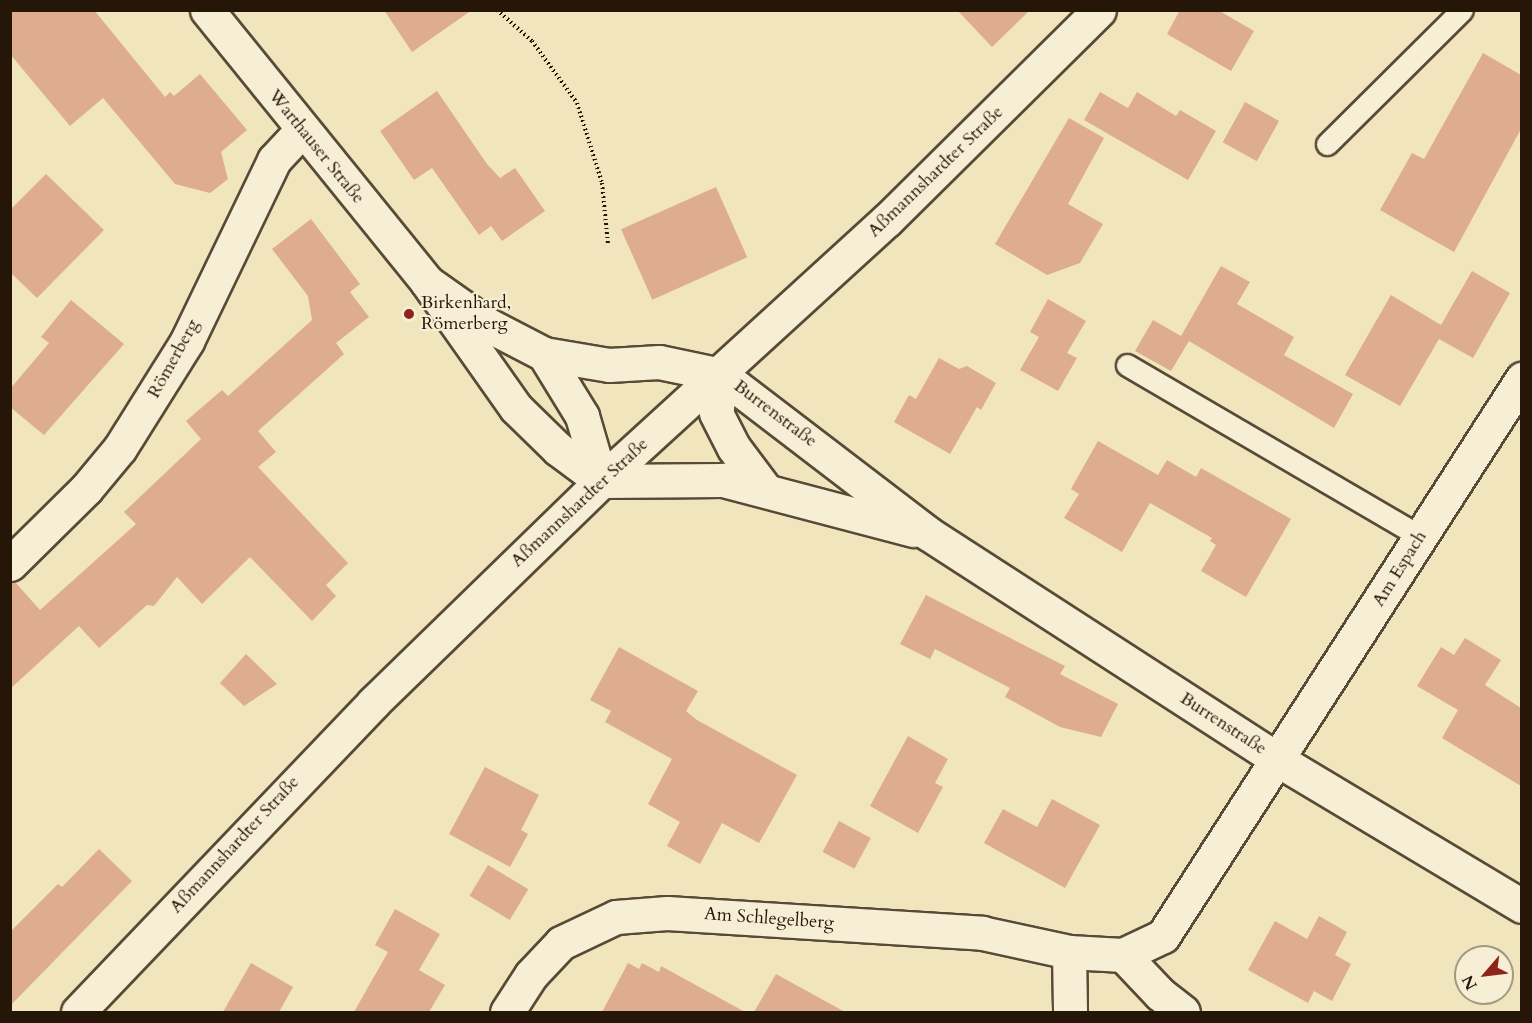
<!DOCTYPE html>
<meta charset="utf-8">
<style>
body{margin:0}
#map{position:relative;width:1532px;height:1023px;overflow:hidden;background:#f1e5be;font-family:Cardo,serif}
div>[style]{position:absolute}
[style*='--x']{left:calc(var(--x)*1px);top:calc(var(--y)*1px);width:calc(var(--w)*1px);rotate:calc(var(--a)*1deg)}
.building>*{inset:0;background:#dead8f;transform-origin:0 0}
.path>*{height:4px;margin-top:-2px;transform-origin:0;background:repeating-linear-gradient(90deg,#251608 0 1.5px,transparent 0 4.5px)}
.roads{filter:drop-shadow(2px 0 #584a36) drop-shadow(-2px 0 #584a36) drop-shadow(0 2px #584a36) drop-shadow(0 -2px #584a36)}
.lane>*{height:21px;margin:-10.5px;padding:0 10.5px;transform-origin:10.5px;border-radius:10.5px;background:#f6eed5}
.street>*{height:33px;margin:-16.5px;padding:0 16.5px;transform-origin:16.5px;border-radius:16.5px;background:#f6eed5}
.secondary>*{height:33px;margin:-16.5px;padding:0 16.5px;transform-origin:16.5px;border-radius:16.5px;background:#f6eed5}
.dots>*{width:16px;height:16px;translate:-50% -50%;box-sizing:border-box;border:3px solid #f6eed5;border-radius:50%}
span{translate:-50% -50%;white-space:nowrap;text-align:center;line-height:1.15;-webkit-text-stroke:4.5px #f6eed5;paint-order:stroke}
.street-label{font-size:18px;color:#251608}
.poi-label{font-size:18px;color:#251608}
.left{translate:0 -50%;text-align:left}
.frame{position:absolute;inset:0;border:12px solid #251608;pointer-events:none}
.north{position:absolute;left:1454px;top:945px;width:60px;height:60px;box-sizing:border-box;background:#f6eed5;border:2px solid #a29883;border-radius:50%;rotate:242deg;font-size:16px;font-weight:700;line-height:24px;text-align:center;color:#251608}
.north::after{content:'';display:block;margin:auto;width:21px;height:27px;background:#8f2418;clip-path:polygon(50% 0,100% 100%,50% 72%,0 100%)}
</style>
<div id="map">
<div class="building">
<div style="clip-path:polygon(10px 10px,94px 10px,165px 97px,170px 92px,174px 96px,200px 74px,247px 130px,221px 152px,228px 179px,210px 193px,175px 184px,103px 98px,70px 126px,10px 54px)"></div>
<div style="clip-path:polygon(384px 10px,472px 10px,412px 52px)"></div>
<div style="clip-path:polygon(957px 10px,1030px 10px,992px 47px)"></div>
<div style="clip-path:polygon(1180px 10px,1218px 10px,1254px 31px,1231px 71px,1167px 34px)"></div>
<div style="clip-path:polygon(1483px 53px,1521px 75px,1521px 129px,1454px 252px,1380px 210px,1412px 153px,1424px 159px)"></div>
<div style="clip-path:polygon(437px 91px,487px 164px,500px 178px,515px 168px,545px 211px,502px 241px,491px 226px,479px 235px,432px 168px,414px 180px,380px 131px)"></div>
<div style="clip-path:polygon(1100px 92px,1128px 108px,1137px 92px,1176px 116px,1180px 110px,1216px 131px,1188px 180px,1084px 120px)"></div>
<div style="left:1245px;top:102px;width:39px;height:46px;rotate:29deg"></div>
<div style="clip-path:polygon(1069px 118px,1104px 138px,1068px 204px,1103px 224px,1080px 263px,1047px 275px,995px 244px)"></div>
<div style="clip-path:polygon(46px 174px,104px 230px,37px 298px,10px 272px,10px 210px)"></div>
<div style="left:716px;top:187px;width:77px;height:104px;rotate:66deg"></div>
<div style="clip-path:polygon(311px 219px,360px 284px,350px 292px,369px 317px,336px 343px,344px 354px,258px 431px,276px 452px,258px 467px,348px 563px,326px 585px,336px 596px,312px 621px,250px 557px,202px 604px,177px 577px,154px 606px,147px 605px,99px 648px,79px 626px,10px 689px,10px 582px,15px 582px,40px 610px,136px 524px,124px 512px,201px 439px,186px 421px,222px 390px,228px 396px,312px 320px,308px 296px,272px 249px)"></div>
<div style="clip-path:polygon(1221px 266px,1250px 282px,1237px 304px,1294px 337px,1284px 355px,1353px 394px,1334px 428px,1189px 341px,1171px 371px,1135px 351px,1153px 320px,1181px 336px)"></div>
<div style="clip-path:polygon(1472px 271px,1510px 293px,1473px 358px,1439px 339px,1400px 406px,1345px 375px,1391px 295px,1441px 325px)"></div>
<div style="clip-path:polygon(1048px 299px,1086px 321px,1067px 353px,1077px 358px,1058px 391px,1020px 370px,1039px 337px,1030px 332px)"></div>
<div style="clip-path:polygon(71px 300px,124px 344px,44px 435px,10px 407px,10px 389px,49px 343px,41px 337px)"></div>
<div style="clip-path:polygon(939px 358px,959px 369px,967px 366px,996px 383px,981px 410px,977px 407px,950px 454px,894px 422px,909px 395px,916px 399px)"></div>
<div style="clip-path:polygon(1098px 441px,1158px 475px,1167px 460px,1196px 477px,1201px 468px,1291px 519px,1246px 597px,1201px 571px,1216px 545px,1210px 541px,1212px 538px,1150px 503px,1122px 552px,1064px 518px,1079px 494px,1071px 489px)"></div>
<div style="clip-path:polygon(926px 595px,1065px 666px,1060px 674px,1118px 704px,1101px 737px,1060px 727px,1005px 697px,1010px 688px,935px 649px,930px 659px,900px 644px)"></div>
<div style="clip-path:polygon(1465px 638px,1501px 660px,1485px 685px,1521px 708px,1521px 786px,1442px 738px,1458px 710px,1417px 686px,1441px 647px,1454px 655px)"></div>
<div style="clip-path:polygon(619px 647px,698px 691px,686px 711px,697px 720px,797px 775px,759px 843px,722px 823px,700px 864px,667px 846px,680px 822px,648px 804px,672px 759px,605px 722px,611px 711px,590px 700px)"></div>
<div style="clip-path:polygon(246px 654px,277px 684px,244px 706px,220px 683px)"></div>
<div style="clip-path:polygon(908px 736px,948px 759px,935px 783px,943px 787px,918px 833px,870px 806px)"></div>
<div style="clip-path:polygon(485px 767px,539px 795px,521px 830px,528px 834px,510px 867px,449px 834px)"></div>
<div style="clip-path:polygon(1052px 799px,1100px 825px,1065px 888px,984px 843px,1003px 809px,1037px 827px)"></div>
<div style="left:839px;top:821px;width:36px;height:35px;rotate:28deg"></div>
<div style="clip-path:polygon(99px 849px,132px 881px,10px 1006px,10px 932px,58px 884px,62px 887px)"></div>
<div style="left:488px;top:865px;width:47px;height:36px;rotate:31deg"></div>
<div style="clip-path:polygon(395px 909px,440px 934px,419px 970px,445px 985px,429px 1012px,354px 1012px,388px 952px,375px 945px)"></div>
<div style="clip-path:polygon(1319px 916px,1347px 932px,1335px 955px,1351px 964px,1332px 1001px,1314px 991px,1308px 1003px,1248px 970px,1275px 921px,1307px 939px)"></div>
<div style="clip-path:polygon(251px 963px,293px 987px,279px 1012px,223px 1012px)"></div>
<div style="clip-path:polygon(628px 963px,639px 969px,642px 963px,659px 972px,661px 966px,745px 1012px,602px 1012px)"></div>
<div style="clip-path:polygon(776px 974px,845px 1012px,754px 1012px)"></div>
</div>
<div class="path">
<div style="--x:497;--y:10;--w:47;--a:41.5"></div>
<div style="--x:532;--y:41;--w:77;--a:54"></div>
<div style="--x:577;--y:103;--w:84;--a:72.6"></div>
<div style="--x:602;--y:183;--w:61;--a:84.4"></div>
</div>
<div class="roads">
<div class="lane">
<div style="--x:1327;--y:144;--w:190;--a:-44.8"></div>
<div style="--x:1127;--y:365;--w:339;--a:30.3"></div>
</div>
<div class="street">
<div style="--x:207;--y:10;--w:350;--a:51"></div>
<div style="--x:427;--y:282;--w:154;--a:54.8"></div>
<div style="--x:516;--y:408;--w:59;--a:44.3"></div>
<div style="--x:558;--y:449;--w:54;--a:36.7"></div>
<div style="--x:427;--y:282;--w:75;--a:35.2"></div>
<div style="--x:488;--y:325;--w:63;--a:27.4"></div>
<div style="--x:544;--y:354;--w:66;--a:9.6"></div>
<div style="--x:609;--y:365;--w:50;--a:-3.4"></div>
<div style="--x:659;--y:362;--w:63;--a:11.8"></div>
<div style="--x:721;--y:375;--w:262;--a:37.4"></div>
<div style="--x:929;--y:534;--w:416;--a:32.9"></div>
<div style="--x:1278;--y:760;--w:284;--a:30.9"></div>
<div style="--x:544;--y:354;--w:73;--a:58.5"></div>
<div style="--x:582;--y:416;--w:68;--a:73.7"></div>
<div style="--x:721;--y:375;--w:38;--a:97"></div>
<div style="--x:716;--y:413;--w:39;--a:63"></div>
<div style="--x:734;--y:448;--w:50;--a:53.1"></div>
<div style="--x:601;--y:481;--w:122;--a:-0.5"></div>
<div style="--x:723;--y:480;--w:197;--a:14.7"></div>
<div style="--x:10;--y:564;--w:107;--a:-44.6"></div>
<div style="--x:86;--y:489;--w:53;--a:-50.3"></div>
<div style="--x:120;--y:448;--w:126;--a:-57.9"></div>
<div style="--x:187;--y:341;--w:201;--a:-64.3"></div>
<div style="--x:274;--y:160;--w:41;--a:-47"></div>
<div style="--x:1069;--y:952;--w:60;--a:89"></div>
<div style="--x:1123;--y:955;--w:54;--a:46.5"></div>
<div style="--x:1160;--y:994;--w:29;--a:38"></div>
<div style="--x:507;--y:1012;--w:44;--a:-57"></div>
<div style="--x:531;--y:975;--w:44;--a:-46.8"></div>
<div style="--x:561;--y:943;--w:61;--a:-25.3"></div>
<div style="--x:616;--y:917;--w:51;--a:-4.5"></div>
<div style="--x:667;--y:913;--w:316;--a:3.6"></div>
<div style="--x:982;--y:933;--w:89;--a:12.3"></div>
<div style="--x:1069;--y:952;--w:54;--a:3.2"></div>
<div style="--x:1123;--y:955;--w:44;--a:-25.4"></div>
<div style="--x:1163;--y:936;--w:663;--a:-57.2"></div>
</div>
<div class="secondary">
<div style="--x:78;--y:1012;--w:427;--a:-46.3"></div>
<div style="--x:373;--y:703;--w:318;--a:-44.2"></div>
<div style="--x:601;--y:481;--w:387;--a:-42.4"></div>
<div style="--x:887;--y:220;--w:298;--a:-44.7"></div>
</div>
</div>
<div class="dots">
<div style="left:409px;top:314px;background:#8f2418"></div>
</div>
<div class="street-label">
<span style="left:316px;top:147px;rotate:51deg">Warthauser Straße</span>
<span style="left:936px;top:172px;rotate:-44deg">Aßmannshardter Straße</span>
<span style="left:174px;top:359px;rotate:-61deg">Römerberg</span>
<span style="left:775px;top:414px;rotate:37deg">Burrenstraße</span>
<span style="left:580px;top:503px;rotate:-43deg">Aßmannshardter Straße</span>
<span style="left:1400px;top:569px;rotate:-58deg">Am Espach</span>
<span style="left:1223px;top:724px;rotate:33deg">Burrenstraße</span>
<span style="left:235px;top:845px;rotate:-47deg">Aßmannshardter Straße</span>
<span style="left:769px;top:919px;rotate:4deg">Am Schlegelberg</span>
</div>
<div class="poi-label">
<span class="left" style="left:421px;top:314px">Birkenhard,<br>Römerberg</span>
</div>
<div class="frame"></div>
<div class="north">N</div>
</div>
